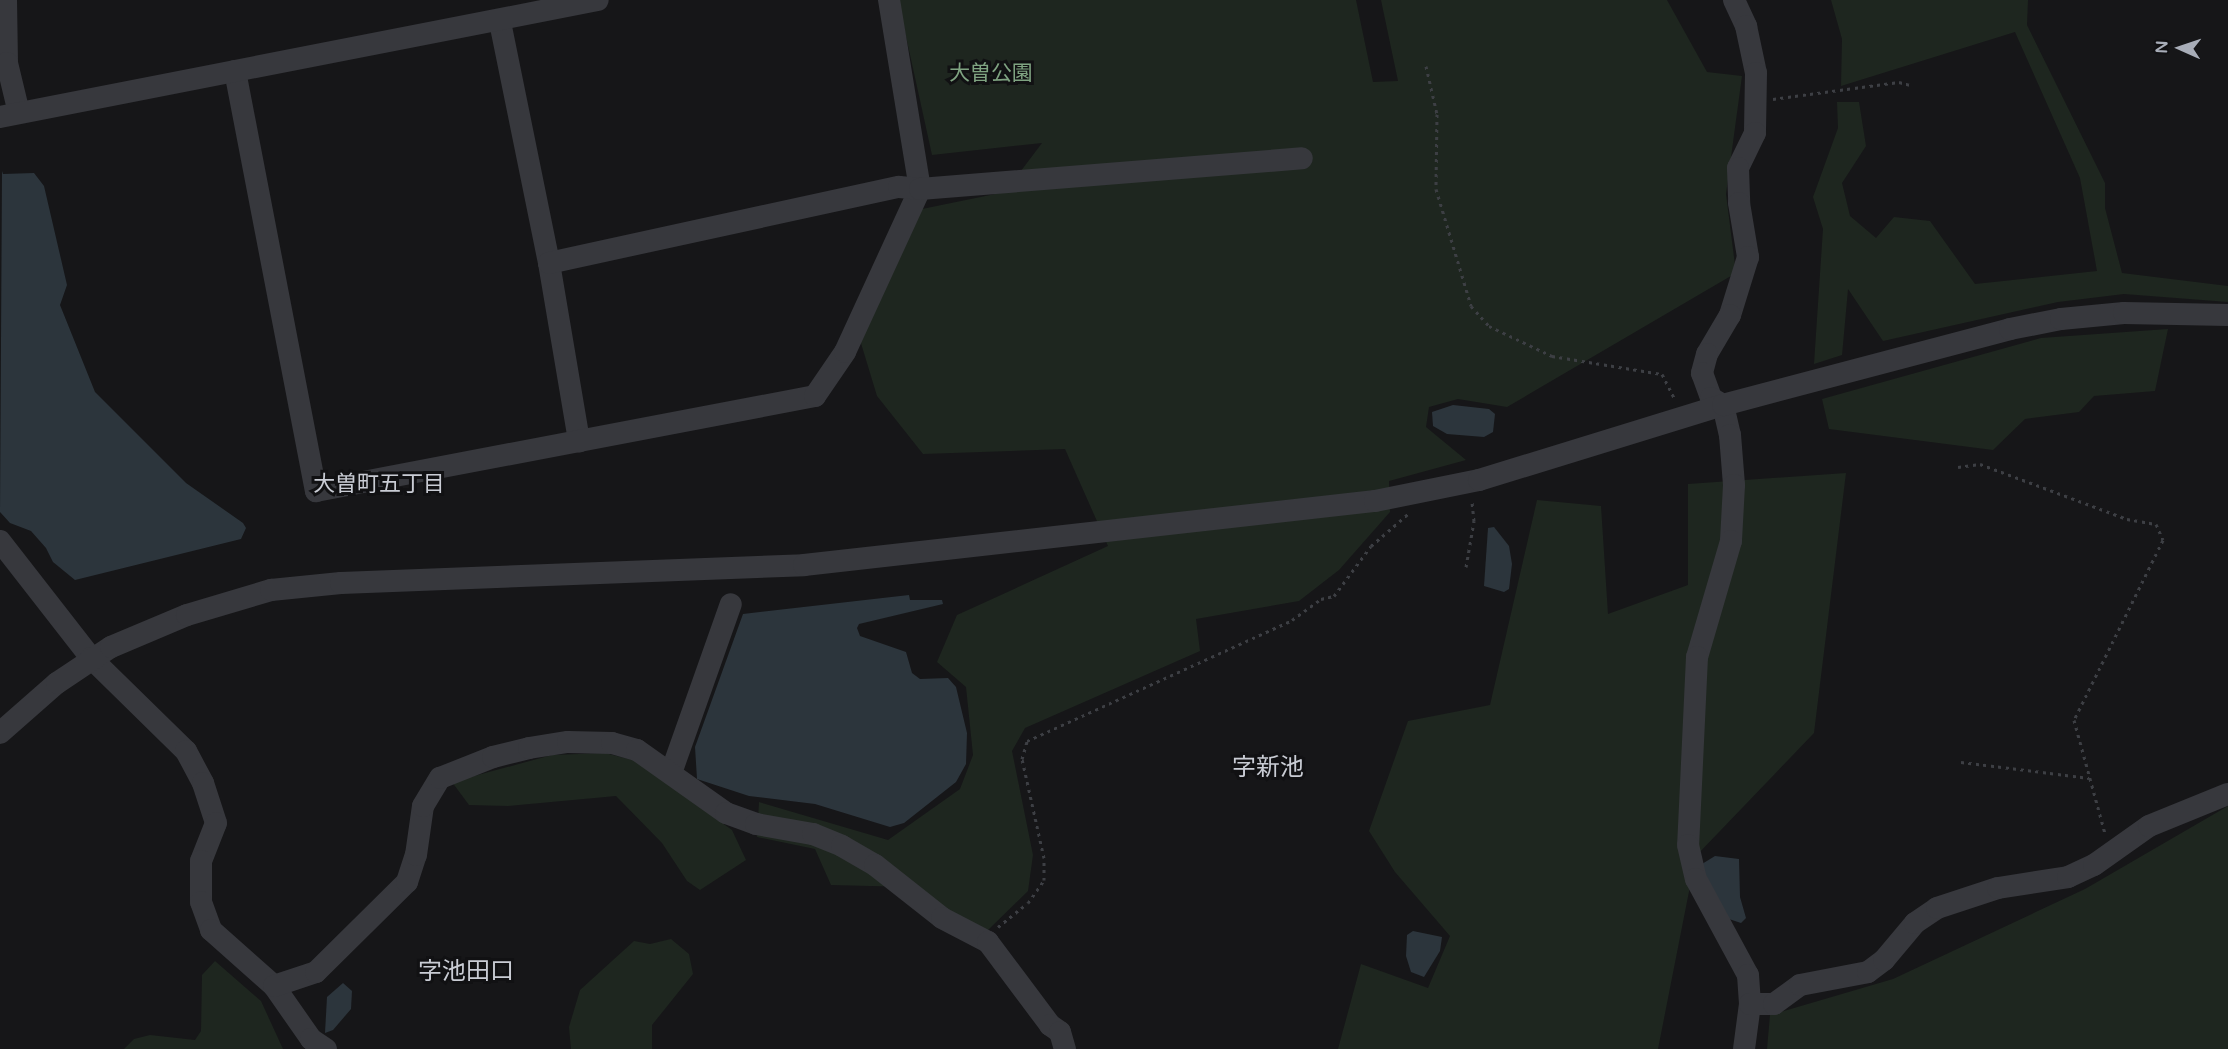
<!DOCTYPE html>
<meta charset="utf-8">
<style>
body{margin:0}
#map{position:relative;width:2228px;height:1049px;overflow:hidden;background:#161618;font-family:"Varela Round","Noto Sans JP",sans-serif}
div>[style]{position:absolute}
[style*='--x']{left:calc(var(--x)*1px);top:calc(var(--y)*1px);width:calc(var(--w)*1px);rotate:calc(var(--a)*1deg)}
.green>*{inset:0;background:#1e261f}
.water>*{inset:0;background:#2c353c}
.path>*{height:3px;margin-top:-1.5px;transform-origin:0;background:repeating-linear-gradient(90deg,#3d3f44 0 3px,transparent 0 7.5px)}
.minor>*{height:22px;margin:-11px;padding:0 11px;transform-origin:11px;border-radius:11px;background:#37383d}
span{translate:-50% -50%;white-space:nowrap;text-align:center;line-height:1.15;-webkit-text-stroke:6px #111113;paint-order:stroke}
.park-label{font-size:21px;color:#7fa381}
.neighbourhood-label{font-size:22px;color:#c9ccd4}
.quarter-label{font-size:24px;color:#c9ccd4}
.north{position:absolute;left:2150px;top:18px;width:60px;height:60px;-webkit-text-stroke:4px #111113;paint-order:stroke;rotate:273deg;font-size:16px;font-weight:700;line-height:24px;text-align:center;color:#a8adb8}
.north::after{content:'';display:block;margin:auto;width:21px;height:27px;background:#a8adb8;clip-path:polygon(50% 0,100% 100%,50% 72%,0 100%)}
</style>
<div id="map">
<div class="green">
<div style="clip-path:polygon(898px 0,1356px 0,1373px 82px,1398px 81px,1381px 0,1667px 0,1707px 72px,1742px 76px,1726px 194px,1736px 273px,1507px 407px,1458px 399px,1429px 407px,1426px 427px,1466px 460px,1389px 481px,1390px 512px,1339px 570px,1299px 601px,1196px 619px,1200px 651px,1025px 728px,1012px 751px,1033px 855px,1028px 891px,986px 932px,910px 887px,831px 885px,815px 849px,757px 837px,759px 802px,888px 840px,960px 789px,973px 755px,966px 687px,937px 662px,957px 615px,1108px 546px,1065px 449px,923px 454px,877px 396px,860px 340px,922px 209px,1005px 192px,1042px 143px,932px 155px)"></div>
<div style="clip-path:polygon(1831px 0,2028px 0,2027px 25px,2105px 183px,2105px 208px,2122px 273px,2228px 286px,2228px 302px,2124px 294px,2058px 302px,1883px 341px,1848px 289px,1842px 355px,1814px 364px,1823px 229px,1813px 197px,1838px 128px,1837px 102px,1859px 102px,1866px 146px,1842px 183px,1850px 216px,1876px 238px,1894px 217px,1930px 221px,1975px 284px,2097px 271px,2080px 178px,2015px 32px,1841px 86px,1842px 39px)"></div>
<div style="clip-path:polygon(2168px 329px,2155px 391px,2094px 396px,2079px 412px,2025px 419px,1993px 450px,1829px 429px,1822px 399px,2041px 338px)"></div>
<div style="clip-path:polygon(1846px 473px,1814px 733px,1696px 856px,1658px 1049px,1338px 1049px,1361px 964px,1428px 988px,1450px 936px,1395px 872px,1369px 831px,1408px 721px,1490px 705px,1537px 500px,1601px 506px,1608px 614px,1688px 585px,1688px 484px)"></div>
<div style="clip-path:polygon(605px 753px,636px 761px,732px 830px,746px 860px,700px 890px,687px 881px,662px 843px,616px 796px,508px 806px,469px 805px,452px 782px,552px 755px)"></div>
<div style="clip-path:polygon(2228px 806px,2228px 1049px,1767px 1049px,1770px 1015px,1893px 979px,2085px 889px)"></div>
<div style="clip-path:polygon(671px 939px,689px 954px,693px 974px,652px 1025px,652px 1049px,571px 1049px,569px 1027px,580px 990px,634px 941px,650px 944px)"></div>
<div style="clip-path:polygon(215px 961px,261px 1001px,283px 1049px,124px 1049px,134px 1039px,150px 1035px,195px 1040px,201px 1031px,202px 975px)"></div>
</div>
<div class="water">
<div style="clip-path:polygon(2px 171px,3px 174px,34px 173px,44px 186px,67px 285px,60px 305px,95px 392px,186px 483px,243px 523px,246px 528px,241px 539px,75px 580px,53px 562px,46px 548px,31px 531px,10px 523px,0 512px)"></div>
<div style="clip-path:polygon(1453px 405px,1489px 409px,1495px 414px,1493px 432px,1484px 437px,1447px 434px,1433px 426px,1432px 412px)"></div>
<div style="clip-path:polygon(1494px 527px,1509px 546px,1512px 564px,1509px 589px,1504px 592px,1484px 586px,1488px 528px)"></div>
<div style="clip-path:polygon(909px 595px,910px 600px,942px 600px,943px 604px,859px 624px,857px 628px,860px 636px,906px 652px,912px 673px,920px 679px,948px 678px,956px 687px,967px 733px,966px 764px,956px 782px,904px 823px,890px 827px,815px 804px,749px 796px,697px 779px,695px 747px,743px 614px)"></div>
<div style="clip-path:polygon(1715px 856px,1739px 859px,1740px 897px,1746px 918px,1741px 923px,1729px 919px,1708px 890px,1702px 864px)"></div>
<div style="clip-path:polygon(1413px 931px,1442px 937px,1440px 951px,1424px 977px,1411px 972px,1406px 956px,1407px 935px)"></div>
<div style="clip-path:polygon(343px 983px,352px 991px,351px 1009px,333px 1030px,325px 1033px,327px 997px)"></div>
</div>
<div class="path">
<div style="--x:1426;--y:66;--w:49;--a:77.1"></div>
<div style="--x:1437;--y:114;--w:75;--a:90.8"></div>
<div style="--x:1436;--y:189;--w:122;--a:73.3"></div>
<div style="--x:1471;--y:306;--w:27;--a:48"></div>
<div style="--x:1489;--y:326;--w:70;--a:25.5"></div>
<div style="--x:1552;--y:356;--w:111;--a:9.3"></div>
<div style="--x:1662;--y:374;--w:29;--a:63"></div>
<div style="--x:1773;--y:99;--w:127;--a:-7.7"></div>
<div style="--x:1899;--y:82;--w:11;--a:15"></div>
<div style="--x:1958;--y:467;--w:22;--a:-8"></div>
<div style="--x:1980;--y:464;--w:157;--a:20.5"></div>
<div style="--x:2127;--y:519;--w:29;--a:10"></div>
<div style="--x:2156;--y:524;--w:17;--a:66"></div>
<div style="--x:2163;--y:540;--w:201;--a:116.3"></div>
<div style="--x:2074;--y:720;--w:117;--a:74.7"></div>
<div style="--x:1466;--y:567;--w:47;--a:-80.1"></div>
<div style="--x:1474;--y:521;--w:20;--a:-96"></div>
<div style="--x:1961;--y:762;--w:129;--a:7.1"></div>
<div style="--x:998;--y:927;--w:38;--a:-39"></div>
<div style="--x:1028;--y:903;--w:28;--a:-55"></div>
<div style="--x:1044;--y:880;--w:22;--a:-90"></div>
<div style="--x:1044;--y:858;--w:101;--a:-102.5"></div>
<div style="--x:1022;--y:759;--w:19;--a:-74"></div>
<div style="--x:1027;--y:741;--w:291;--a:-24.5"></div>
<div style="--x:1292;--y:620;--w:36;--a:-36"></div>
<div style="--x:1321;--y:599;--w:13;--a:-13"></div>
<div style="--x:1334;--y:596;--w:62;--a:-53.5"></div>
<div style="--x:1371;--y:546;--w:49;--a:-40.9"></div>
</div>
<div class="minor">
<div style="--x:6;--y:0;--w:63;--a:89.1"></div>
<div style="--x:7;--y:63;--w:51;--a:76.5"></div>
<div style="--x:1734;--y:0;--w:29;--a:65"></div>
<div style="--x:1746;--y:26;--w:48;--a:78"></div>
<div style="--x:1756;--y:73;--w:60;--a:91"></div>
<div style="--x:1755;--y:133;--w:39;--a:116"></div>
<div style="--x:1738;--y:168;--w:35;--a:88"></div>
<div style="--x:1739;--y:203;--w:55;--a:80.5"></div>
<div style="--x:1748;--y:257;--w:61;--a:107.2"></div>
<div style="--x:1730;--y:315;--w:45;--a:120.5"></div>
<div style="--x:1707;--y:354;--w:20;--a:105"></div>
<div style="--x:1702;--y:373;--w:27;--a:70"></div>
<div style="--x:1711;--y:398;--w:14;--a:30"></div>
<div style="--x:1723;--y:405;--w:31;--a:77"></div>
<div style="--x:1730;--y:435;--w:50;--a:85.4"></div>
<div style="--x:1734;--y:485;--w:56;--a:93.1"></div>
<div style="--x:1731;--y:541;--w:121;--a:106.3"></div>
<div style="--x:1697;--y:657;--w:188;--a:92.7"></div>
<div style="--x:1688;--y:845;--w:35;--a:77"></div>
<div style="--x:1696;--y:879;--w:109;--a:61.6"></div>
<div style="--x:1748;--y:975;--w:29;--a:86"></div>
<div style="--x:1750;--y:1004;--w:45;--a:97.6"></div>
<div style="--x:500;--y:22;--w:246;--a:78.5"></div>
<div style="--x:549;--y:263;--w:181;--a:80.4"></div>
<div style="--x:235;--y:71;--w:428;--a:79.1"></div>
<div style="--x:316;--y:491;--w:508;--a:-10.78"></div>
<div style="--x:815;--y:396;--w:53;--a:-55.7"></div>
<div style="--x:845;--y:352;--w:179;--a:-65.3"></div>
<div style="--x:920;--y:189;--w:192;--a:-99.3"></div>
<div style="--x:0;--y:117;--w:609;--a:-11.07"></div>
<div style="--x:549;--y:263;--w:358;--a:-12.3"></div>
<div style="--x:899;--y:187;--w:21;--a:5"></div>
<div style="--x:920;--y:189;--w:383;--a:-4.6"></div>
<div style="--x:0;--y:541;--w:148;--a:52.1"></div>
<div style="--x:91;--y:658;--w:133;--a:44.4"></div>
<div style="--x:186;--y:751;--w:36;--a:62"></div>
<div style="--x:203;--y:783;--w:42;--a:72"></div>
<div style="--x:216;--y:823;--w:41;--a:111.5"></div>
<div style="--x:201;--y:861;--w:41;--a:90"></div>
<div style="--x:201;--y:902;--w:30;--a:70"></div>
<div style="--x:211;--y:930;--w:84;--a:41.6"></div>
<div style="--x:274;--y:986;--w:65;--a:55.1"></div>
<div style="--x:311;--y:1039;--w:18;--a:34"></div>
<div style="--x:0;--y:733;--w:76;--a:-41.3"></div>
<div style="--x:57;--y:683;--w:65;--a:-33.7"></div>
<div style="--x:111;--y:647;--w:82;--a:-22.8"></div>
<div style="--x:187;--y:615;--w:88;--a:-16.6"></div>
<div style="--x:271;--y:590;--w:70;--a:-5.7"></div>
<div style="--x:341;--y:583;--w:463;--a:-2.2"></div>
<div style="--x:804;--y:565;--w:575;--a:-6.4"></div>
<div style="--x:1375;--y:501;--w:106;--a:-11.4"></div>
<div style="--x:1479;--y:480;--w:255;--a:-17.1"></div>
<div style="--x:1723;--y:405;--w:297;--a:-14.8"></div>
<div style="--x:2010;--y:329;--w:52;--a:-11.1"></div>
<div style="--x:2061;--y:319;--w:63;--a:-5.4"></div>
<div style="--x:2124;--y:313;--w:104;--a:1.1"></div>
<div style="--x:671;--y:773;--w:179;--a:-70.5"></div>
<div style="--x:274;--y:986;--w:44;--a:-18.4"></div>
<div style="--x:316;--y:972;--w:128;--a:-44.7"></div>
<div style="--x:407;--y:882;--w:28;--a:-72"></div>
<div style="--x:416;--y:855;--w:49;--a:-81.9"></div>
<div style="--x:423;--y:806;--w:33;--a:-59"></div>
<div style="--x:440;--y:778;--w:57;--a:-21.6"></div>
<div style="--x:493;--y:757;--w:37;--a:-14"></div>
<div style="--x:529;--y:748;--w:39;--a:-9"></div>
<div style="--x:568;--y:742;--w:44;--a:1.3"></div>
<div style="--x:612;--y:743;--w:26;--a:16"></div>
<div style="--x:637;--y:750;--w:109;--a:35.3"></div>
<div style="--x:726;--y:813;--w:32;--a:20"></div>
<div style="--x:756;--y:824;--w:58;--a:10"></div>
<div style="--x:813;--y:834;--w:31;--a:22"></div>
<div style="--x:842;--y:846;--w:38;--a:30"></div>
<div style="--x:875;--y:865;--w:85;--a:38.3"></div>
<div style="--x:942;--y:918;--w:52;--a:27.6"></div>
<div style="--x:988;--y:942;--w:104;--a:53.2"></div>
<div style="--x:1050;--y:1025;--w:12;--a:35"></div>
<div style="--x:1060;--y:1032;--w:18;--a:74"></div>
<div style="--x:1750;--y:1004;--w:24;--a:0"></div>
<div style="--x:1774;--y:1004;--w:32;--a:-36"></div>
<div style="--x:1800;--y:985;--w:69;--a:-10.8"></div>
<div style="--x:1868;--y:972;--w:20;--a:-37"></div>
<div style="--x:1884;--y:960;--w:48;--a:-50"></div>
<div style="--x:1915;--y:923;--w:27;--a:-34"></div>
<div style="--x:1937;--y:908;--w:64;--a:-18.2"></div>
<div style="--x:1998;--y:888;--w:71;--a:-8.9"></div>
<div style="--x:2068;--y:877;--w:29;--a:-25"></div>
<div style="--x:2094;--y:865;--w:67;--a:-35.3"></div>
<div style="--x:2149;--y:826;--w:85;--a:-22.1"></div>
</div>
<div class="park-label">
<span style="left:991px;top:74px">大曽公園</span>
</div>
<div class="neighbourhood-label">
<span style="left:379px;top:485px">大曽町五丁目</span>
</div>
<div class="quarter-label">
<span style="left:1268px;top:768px">字新池</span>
<span style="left:466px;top:972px">字池田口</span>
</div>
<div class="north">N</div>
</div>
